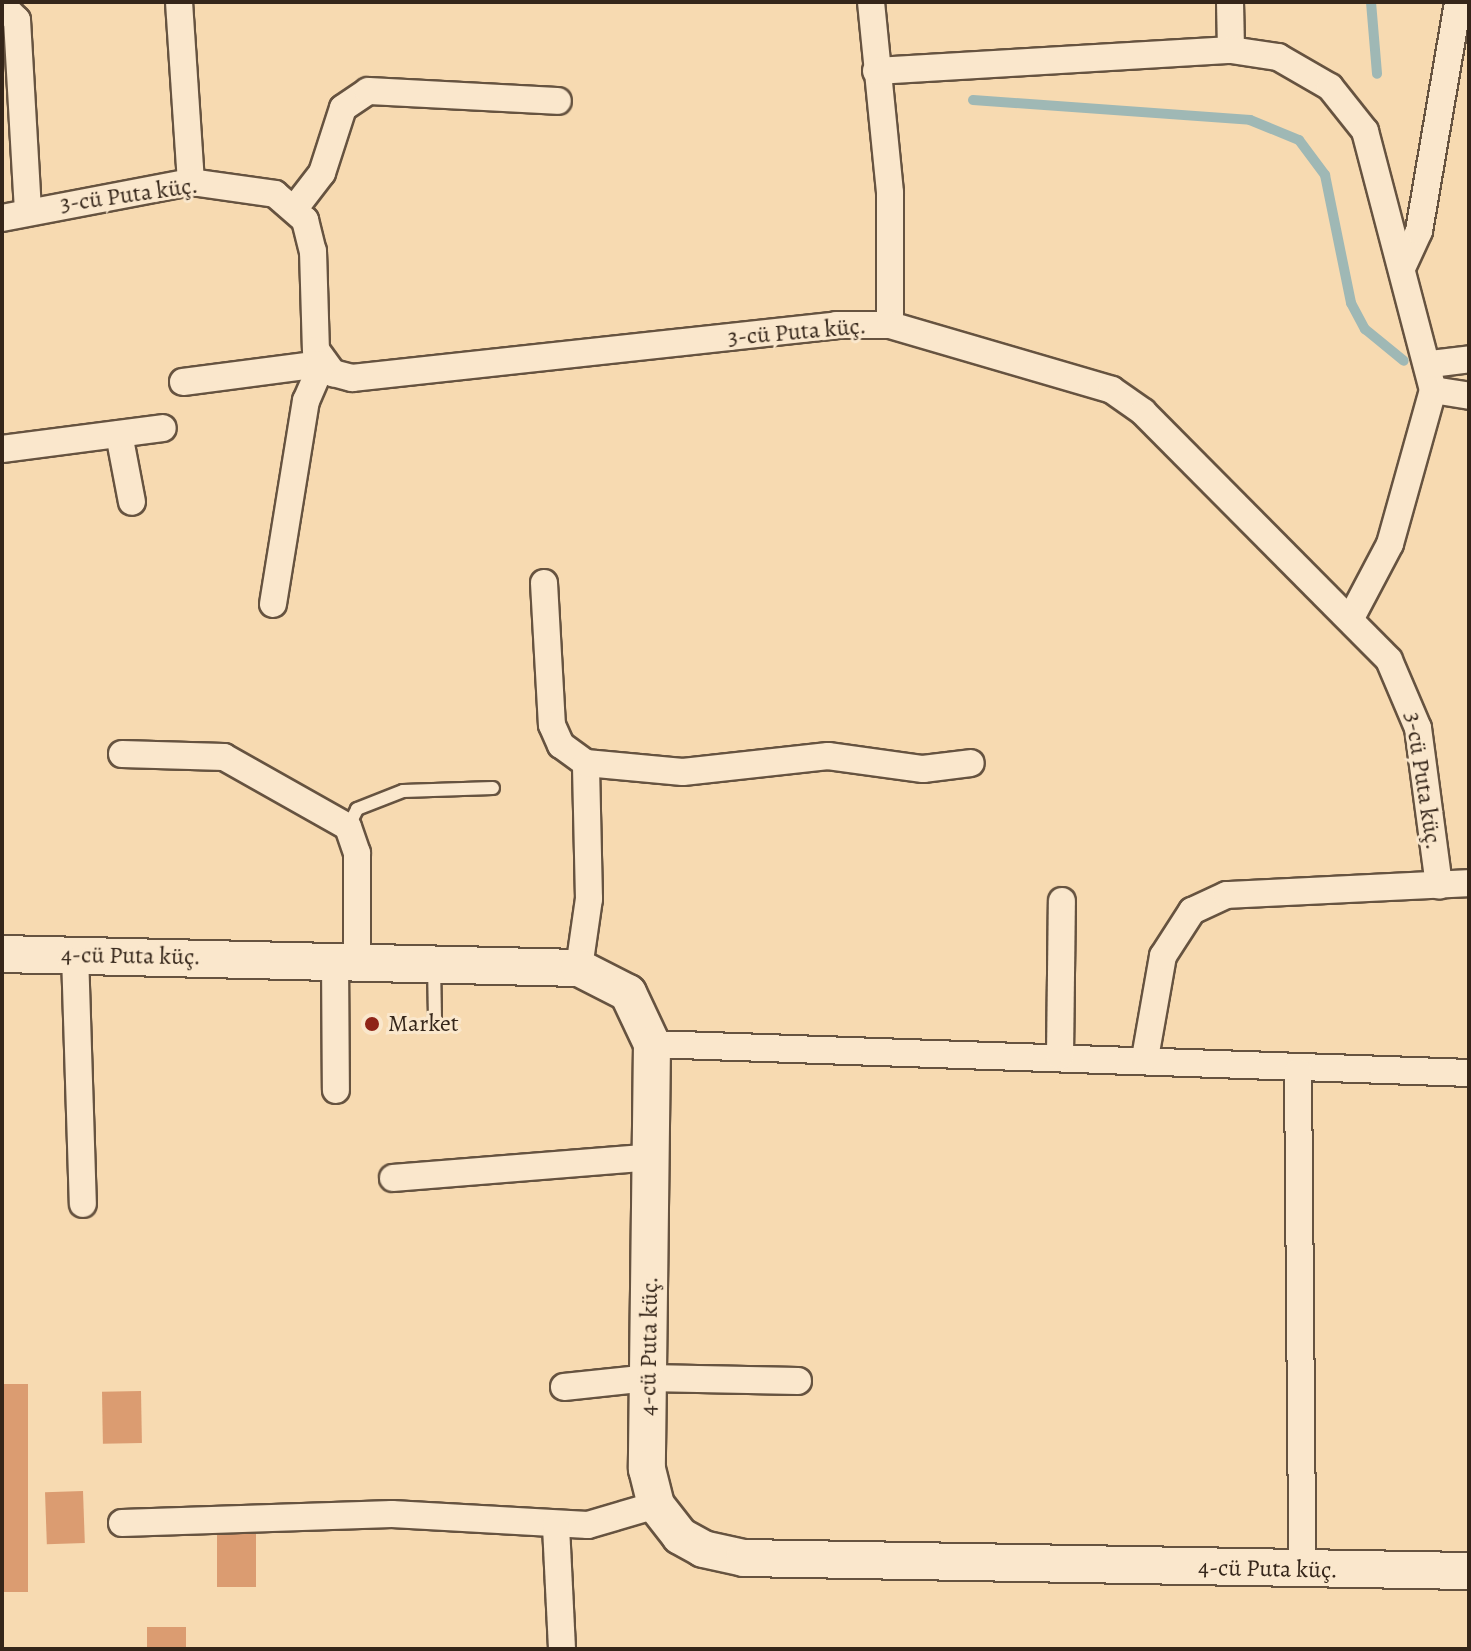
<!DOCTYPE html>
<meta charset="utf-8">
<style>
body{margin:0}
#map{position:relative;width:1471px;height:1651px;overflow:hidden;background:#f7dab1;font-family:Alegreya,serif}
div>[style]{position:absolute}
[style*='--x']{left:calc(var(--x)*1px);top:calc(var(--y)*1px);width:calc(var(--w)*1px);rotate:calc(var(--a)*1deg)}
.stream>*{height:10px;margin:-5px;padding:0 5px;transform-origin:5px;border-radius:5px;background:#9fb8b5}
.building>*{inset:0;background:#db9c71;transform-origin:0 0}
.roads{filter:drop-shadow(2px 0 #665340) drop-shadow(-2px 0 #665340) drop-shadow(0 2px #665340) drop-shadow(0 -2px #665340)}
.lane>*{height:12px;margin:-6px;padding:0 6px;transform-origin:6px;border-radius:6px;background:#fae7cc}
.street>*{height:26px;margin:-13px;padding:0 13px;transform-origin:13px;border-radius:13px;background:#fae7cc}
.secondary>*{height:36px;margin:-18px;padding:0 18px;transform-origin:18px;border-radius:18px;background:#fae7cc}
.dots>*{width:22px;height:22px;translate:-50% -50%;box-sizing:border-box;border:4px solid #fae7cc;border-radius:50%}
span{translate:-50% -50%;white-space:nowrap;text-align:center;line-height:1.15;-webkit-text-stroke:6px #fae7cc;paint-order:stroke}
.street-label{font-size:24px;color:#35261a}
.poi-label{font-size:24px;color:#35261a}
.left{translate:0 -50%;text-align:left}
.frame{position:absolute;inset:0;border:4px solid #35261a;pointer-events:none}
</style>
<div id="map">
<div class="stream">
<div style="--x:1371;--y:2;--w:72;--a:85.2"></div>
<div style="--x:973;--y:100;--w:278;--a:4.1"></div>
<div style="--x:1250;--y:120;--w:53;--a:22.2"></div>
<div style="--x:1299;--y:140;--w:44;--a:53.4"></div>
<div style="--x:1325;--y:175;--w:131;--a:78.5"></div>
<div style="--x:1351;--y:303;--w:30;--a:62"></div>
<div style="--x:1365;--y:329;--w:50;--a:39.4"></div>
</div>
<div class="building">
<div style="left:2px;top:1384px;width:26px;height:208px"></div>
<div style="left:141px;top:1391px;width:52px;height:39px;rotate:89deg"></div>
<div style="left:83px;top:1491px;width:52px;height:38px;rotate:88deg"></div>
<div style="left:217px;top:1534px;width:39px;height:53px"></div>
<div style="left:186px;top:1627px;width:22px;height:39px;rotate:90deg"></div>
</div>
<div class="roads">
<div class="lane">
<div style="--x:348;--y:827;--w:20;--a:-63"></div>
<div style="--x:357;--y:809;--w:49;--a:-21.4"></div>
<div style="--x:403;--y:791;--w:90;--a:-1.9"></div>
<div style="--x:434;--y:966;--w:53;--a:88.9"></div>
</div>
<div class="street">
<div style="--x:179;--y:2;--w:180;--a:86.2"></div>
<div style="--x:871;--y:2;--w:192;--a:84.3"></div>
<div style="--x:890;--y:193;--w:132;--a:90"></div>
<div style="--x:1230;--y:2;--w:48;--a:88.8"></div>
<div style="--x:2;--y:5;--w:21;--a:45"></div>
<div style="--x:17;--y:20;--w:191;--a:86.7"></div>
<div style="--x:876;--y:71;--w:356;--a:-3.4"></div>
<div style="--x:1231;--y:50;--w:48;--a:8.5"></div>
<div style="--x:1278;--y:57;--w:60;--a:30"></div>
<div style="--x:1330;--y:87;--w:56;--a:51.5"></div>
<div style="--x:1365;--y:131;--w:268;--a:75.3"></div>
<div style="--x:1433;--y:390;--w:160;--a:105.6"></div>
<div style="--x:1390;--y:544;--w:84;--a:117.8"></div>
<div style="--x:295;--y:208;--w:44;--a:-52.4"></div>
<div style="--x:322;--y:173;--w:68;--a:-72.1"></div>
<div style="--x:343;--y:108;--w:30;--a:-34"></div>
<div style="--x:368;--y:91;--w:190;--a:3"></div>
<div style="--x:2;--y:218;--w:192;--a:-10.8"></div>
<div style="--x:191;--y:182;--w:85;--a:8.1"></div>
<div style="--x:275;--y:194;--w:40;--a:41"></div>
<div style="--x:305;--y:220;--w:32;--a:76"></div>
<div style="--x:313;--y:251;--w:99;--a:88.3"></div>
<div style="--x:316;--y:350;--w:29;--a:54"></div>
<div style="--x:333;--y:373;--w:20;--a:15"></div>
<div style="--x:352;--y:378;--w:487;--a:-6.2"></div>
<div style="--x:836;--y:325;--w:54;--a:0"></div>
<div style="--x:890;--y:325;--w:231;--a:16.3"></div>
<div style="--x:1112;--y:390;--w:38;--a:35"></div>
<div style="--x:1143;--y:412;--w:349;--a:45.2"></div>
<div style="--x:1389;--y:660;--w:74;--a:66.9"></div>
<div style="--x:1418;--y:728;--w:159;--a:82.4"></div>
<div style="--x:1402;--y:268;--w:41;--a:-65.3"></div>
<div style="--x:1419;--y:231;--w:232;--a:-80.3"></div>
<div style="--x:1431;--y:364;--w:38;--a:-7"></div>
<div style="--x:183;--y:382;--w:140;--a:-7.4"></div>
<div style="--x:1433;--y:390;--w:36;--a:9"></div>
<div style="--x:119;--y:434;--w:69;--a:79.2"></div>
<div style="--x:2;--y:449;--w:162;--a:-7.4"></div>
<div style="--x:544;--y:583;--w:142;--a:86.8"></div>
<div style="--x:552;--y:725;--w:22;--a:66"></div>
<div style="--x:561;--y:745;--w:31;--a:36"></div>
<div style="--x:273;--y:604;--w:206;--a:-80.8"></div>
<div style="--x:306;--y:401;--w:40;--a:-66.6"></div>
<div style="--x:122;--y:754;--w:102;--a:1.7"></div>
<div style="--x:224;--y:757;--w:142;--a:29.4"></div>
<div style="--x:348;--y:827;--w:28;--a:71"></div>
<div style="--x:357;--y:853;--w:108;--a:90"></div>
<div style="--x:75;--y:954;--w:250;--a:88.2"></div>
<div style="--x:335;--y:960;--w:130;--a:89.6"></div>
<div style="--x:579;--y:968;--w:70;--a:-81.8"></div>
<div style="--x:589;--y:899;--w:136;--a:-91.3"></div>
<div style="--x:586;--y:763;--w:97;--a:5.3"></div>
<div style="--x:683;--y:772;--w:146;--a:-6.3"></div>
<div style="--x:828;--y:756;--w:96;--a:7.8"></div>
<div style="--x:923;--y:769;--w:48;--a:-7.1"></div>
<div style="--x:652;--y:1044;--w:818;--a:2.03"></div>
<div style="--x:1060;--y:1056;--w:155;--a:-89.3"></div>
<div style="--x:1145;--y:1058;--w:104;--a:-80"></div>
<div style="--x:1163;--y:956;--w:54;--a:-57.2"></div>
<div style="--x:1192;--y:911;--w:38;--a:-25"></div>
<div style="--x:1227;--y:895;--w:242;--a:-2.8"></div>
<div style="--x:1298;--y:1072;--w:498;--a:89.5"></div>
<div style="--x:393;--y:1178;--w:260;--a:-4.6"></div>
<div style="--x:564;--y:1387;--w:84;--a:-6.1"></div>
<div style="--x:648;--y:1378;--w:150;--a:1.1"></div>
<div style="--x:122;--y:1523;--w:270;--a:-1.9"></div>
<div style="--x:392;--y:1514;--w:196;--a:3.2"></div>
<div style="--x:588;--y:1525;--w:71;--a:-16.4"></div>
<div style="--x:556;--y:1526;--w:123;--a:87.2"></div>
</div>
<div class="secondary">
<div style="--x:2;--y:954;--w:577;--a:1.39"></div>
<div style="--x:579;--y:968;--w:55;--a:27"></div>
<div style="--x:628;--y:993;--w:56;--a:64.8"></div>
<div style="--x:652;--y:1044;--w:425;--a:90.7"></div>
<div style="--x:647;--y:1469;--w:37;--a:76"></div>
<div style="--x:656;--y:1505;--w:39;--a:52"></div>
<div style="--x:680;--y:1536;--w:26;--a:29"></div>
<div style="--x:703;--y:1549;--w:42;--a:12.4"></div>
<div style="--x:744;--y:1558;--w:725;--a:1.03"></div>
</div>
</div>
<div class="dots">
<div style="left:372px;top:1024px;background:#8f2418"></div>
</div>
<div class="street-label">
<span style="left:129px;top:195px;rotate:-8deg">3-cü Puta küç.</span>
<span style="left:797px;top:332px;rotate:-5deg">3-cü Puta küç.</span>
<span style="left:1423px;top:781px;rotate:81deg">3-cü Puta küç.</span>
<span style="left:131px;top:956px;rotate:1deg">4-cü Puta küç.</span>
<span style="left:649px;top:1346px;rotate:-89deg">4-cü Puta küç.</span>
<span style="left:1268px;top:1569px;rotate:1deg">4-cü Puta küç.</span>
</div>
<div class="poi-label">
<span class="left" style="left:388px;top:1024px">Market</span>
</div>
<div class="frame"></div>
</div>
